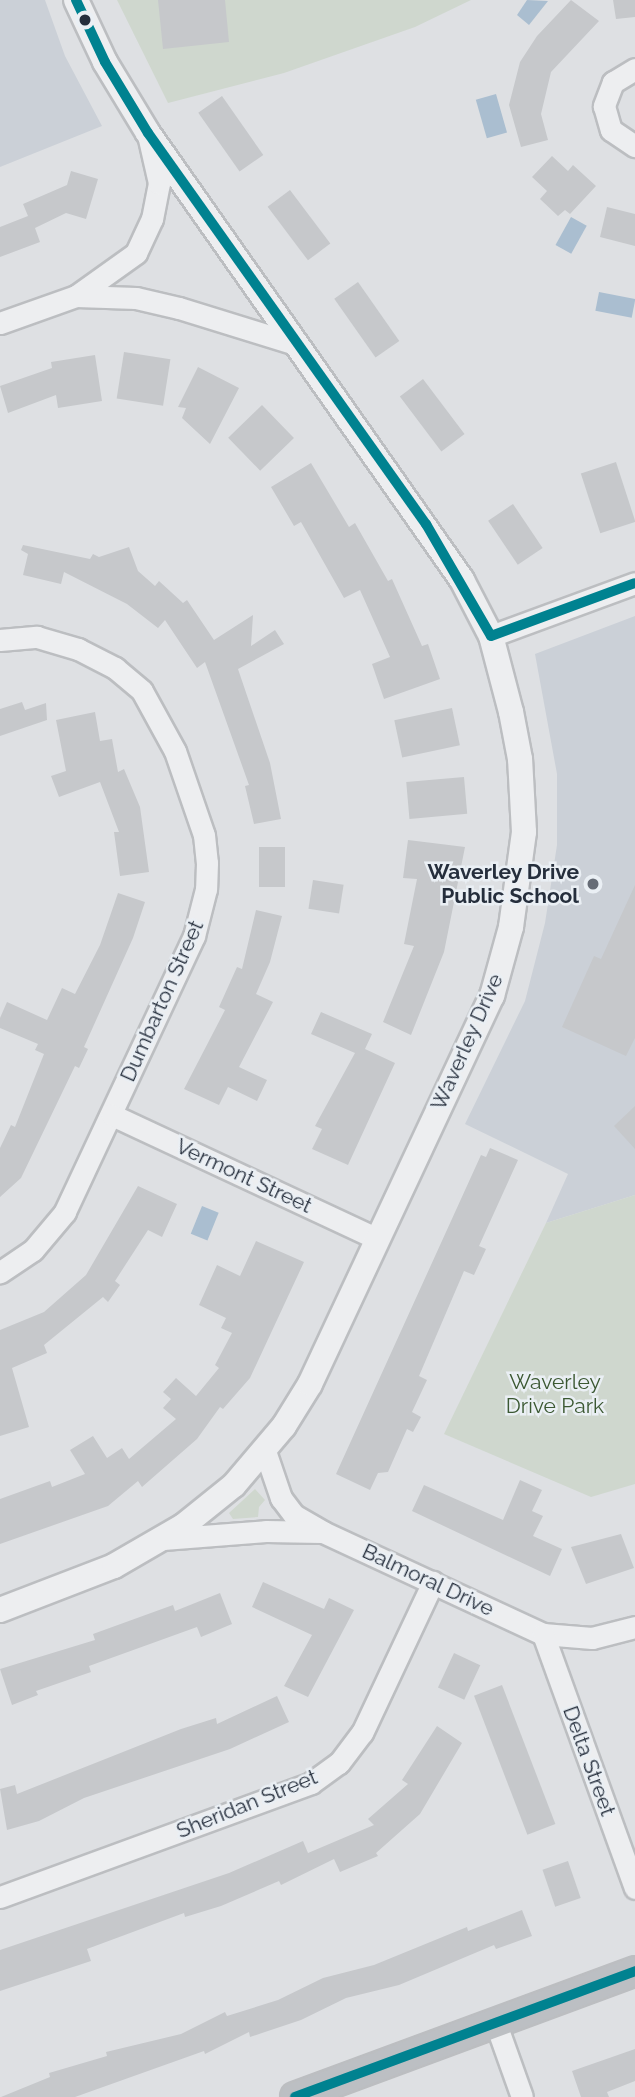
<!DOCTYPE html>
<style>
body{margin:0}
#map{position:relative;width:635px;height:2097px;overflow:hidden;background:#dee0e3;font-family:Raleway,sans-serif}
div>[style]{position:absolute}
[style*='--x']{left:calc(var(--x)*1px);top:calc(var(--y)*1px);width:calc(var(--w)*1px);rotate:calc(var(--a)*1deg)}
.built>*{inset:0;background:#cbd0d7}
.green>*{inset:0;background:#cfd7ce}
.water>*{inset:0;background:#aabed0;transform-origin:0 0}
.building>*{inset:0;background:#c6c8cb;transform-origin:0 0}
.roads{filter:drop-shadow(2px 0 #bcbec1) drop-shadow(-2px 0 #bcbec1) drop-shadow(0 2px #bcbec1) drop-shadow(0 -2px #bcbec1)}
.minor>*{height:21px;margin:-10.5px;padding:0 10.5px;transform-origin:10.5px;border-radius:10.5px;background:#edeef0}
.tertiary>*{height:24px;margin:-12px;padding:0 12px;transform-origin:12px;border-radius:12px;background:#edeef0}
.secondary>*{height:28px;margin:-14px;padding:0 14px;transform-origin:14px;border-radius:14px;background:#bcbfc3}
.bus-1>*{height:10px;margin:-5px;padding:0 5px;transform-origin:5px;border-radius:5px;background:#008290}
.dots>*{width:19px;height:19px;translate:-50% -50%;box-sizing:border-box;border:4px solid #eaeff4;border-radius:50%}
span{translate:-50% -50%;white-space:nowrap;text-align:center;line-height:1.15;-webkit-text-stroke:5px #eaeff4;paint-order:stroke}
.poi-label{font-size:21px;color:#252e3c;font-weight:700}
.right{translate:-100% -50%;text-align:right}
.street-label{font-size:21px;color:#252e3c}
.park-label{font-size:21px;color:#3b5832}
</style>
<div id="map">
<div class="built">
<div style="clip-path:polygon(0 0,45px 0,65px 56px,102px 126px,0 167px)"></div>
<div style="clip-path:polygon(635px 616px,635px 1195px,546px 1223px,568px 1174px,465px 1124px,525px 1001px,545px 923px,557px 845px,557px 774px,535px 654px)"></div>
</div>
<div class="green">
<div style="clip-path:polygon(117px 0,471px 0,415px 27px,284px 73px,168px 103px)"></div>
<div style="clip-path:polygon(635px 1195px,635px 1484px,591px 1497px,444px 1434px,546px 1223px)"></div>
<div style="clip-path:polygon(255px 1489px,265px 1500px,259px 1507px,258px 1517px,233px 1519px,229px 1513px)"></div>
</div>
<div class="water">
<div style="clip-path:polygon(527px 0,548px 1px,529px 25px,517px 15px)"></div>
<div style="left:496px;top:94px;width:40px;height:21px;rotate:74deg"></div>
<div style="left:571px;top:217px;width:18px;height:32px;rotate:29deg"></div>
<div style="left:599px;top:292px;width:37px;height:19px;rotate:11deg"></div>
<div style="left:202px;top:1206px;width:18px;height:30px;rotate:22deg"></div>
</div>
<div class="building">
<div style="clip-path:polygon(158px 0,225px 0,229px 42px,163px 49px)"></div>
<div style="clip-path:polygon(571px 0,599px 21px,551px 72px,541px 114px,548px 140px,521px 147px,509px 105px,520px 62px,537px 36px)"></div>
<div style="clip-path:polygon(613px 0,635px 0,635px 17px,616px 19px)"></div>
<div style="left:222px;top:96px;width:72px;height:29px;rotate:55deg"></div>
<div style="clip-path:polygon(552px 156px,568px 171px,573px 165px,596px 186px,570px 214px,565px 210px,558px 216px,540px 199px,547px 191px,532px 177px)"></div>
<div style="clip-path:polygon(71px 171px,98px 179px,86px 219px,66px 213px,35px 228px,40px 242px,0 257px,0 227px,28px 216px,23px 204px,67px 185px)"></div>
<div style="left:290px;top:190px;width:67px;height:28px;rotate:53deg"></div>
<div style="clip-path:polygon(607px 207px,635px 214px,635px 246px,600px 237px)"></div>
<div style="left:358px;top:282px;width:72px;height:29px;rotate:55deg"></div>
<div style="left:124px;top:352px;width:47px;height:47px;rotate:9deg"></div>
<div style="clip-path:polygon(95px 355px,102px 401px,58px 408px,56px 395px,8px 413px,0 386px,52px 368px,51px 362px)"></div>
<div style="clip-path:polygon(198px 367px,239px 388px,210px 444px,182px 418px,186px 408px,178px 407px)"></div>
<div style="left:423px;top:379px;width:69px;height:29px;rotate:53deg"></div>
<div style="left:262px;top:405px;width:46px;height:47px;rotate:46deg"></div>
<div style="left:616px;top:462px;width:63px;height:37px;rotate:72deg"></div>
<div style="clip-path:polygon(311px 463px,349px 527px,355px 523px,388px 581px,392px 579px,422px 646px,428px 644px,440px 679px,384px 699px,372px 664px,390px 657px,360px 590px,344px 598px,301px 522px,294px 526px,271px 487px)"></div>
<div style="left:513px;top:504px;width:53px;height:30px;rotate:56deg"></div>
<div style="clip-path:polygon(23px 545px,90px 559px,93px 554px,99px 557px,129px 547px,138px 571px,155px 586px,159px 581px,183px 603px,187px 600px,214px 640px,253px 615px,251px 646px,275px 630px,284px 644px,238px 669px,270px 763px,281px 819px,254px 824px,245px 786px,249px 785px,205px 662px,197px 668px,165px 620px,158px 628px,127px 604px,64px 572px,61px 584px,23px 575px,28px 554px,21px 550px)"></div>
<div style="clip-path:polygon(22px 702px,25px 710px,46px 703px,47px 720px,0 736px,0 709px)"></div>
<div style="left:452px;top:708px;width:38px;height:59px;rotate:78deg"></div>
<div style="clip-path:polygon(95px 712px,100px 741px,112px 739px,118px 772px,124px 769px,140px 807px,149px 872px,120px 876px,114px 832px,119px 832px,100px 782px,59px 797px,51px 776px,66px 771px,56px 720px)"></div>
<div style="left:464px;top:777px;width:37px;height:58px;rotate:85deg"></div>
<div style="clip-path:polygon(408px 840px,465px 847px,444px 952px,411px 1035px,383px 1022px,414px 946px,404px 944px,417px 879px,403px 878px)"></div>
<div style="left:259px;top:847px;width:26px;height:40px"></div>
<div style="left:313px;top:880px;width:31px;height:29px;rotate:9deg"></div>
<div style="clip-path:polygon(635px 885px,635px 1038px,626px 1056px,562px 1027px,594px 956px,601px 959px)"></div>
<div style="clip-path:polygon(118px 893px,145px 902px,133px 938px,84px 1047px,88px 1049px,79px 1068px,75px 1066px,21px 1178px,0 1197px,0 1148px,11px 1125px,15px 1127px,44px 1054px,35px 1050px,38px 1044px,0 1028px,0 1018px,7px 1002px,47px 1020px,62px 988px,75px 994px,100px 945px)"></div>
<div style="clip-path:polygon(256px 910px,282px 916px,270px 962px,256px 994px,273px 1002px,239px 1067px,267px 1080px,257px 1101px,228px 1087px,219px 1105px,184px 1089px,225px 1010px,219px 1007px,237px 967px,242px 969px)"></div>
<div style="clip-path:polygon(321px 1012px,372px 1034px,365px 1049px,395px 1063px,348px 1165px,312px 1149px,322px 1129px,315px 1126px,355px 1053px,311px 1034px)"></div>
<div style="clip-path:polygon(635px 1106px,635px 1149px,614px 1126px)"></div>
<div style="clip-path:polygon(490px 1148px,518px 1160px,479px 1246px,486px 1249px,474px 1275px,464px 1271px,419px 1376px,427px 1380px,412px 1412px,421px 1417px,413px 1432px,407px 1429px,388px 1472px,378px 1473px,370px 1490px,336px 1474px,481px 1155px,486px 1157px)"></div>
<div style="clip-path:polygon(138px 1186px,177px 1204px,162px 1237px,148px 1230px,115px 1281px,120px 1285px,108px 1302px,103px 1297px,44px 1345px,47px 1353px,12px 1368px,29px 1427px,0 1436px,0 1330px,44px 1312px,86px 1275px)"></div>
<div style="clip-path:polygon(256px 1241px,304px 1262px,250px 1378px,223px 1409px,220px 1407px,197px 1439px,142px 1487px,138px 1481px,108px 1506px,0 1544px,0 1499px,50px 1481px,52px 1487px,85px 1474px,70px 1450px,93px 1436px,107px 1458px,122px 1448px,129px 1459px,176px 1419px,163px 1408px,171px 1399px,163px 1392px,176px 1378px,196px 1396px,219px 1368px,215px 1365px,232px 1333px,221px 1328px,226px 1318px,199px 1305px,217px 1265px,240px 1276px)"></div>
<div style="clip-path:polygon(520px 1480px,542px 1490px,532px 1511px,543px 1516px,533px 1536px,562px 1549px,550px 1576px,412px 1511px,424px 1485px,503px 1520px)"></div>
<div style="clip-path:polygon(621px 1534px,634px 1568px,586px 1584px,571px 1547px)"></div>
<div style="clip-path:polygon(263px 1582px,324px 1609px,329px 1598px,354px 1610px,308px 1697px,284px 1686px,312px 1635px,252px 1607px)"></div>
<div style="clip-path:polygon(220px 1593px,232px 1624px,201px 1637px,197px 1627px,89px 1666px,91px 1672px,36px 1691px,38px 1695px,12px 1705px,0 1669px,95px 1640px,93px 1634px,173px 1605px,175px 1611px)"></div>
<div style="left:454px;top:1653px;width:29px;height:38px;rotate:25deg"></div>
<div style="left:502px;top:1685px;width:149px;height:30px;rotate:69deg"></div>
<div style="clip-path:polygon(277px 1696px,289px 1722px,230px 1749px,84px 1798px,39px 1821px,7px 1830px,0 1789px,15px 1785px,17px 1794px,181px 1729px,216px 1718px,217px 1724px)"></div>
<div style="clip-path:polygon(437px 1726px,462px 1743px,420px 1814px,376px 1853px,378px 1856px,340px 1872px,334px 1859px,281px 1885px,279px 1881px,221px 1906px,185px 1917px,184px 1913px,87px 1949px,91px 1961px,0 1991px,0 1950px,229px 1873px,303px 1841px,308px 1853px,374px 1825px,368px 1819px,408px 1784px,402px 1780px)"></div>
<div style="left:568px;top:1861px;width:39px;height:27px;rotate:71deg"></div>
<div style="clip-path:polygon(522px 1910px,532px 1936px,496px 1949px,494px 1945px,399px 1985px,346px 1998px,301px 2020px,250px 2037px,249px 2032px,205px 2054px,204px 2051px,75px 2097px,1px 2097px,50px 2077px,49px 2073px,107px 2056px,106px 2052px,181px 2034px,225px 2012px,227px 2016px,278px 2000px,323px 1978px,374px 1965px,467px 1927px,468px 1931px)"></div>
<div style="clip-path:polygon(635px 2049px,635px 2081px,607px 2092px,609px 2097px,581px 2097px,572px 2071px)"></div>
</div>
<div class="roads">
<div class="minor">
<div style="--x:635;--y:69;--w:26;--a:149"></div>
<div style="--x:613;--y:82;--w:26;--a:111"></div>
<div style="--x:604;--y:106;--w:25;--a:74"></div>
<div style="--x:611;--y:130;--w:29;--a:34"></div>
<div style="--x:76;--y:296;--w:60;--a:1.9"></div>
<div style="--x:136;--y:298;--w:44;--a:13.1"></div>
<div style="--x:179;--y:308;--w:121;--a:17.2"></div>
<div style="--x:0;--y:323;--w:81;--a:-19.6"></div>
<div style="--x:76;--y:296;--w:74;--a:-35.6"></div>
<div style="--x:136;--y:253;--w:38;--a:-65"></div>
<div style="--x:152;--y:219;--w:37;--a:-79"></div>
<div style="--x:159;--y:183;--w:45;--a:-102.8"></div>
<div style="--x:491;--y:636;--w:153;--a:-20.2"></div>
<div style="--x:0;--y:640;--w:37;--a:-5"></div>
<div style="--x:37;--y:637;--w:43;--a:16.3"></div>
<div style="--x:78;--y:649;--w:42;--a:27.2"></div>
<div style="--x:115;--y:668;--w:35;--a:40"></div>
<div style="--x:142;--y:691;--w:68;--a:61.2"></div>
<div style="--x:175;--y:751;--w:89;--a:71"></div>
<div style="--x:204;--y:835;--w:28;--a:84"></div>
<div style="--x:207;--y:863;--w:26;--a:92"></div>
<div style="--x:206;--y:889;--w:49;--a:104.3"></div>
<div style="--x:194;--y:936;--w:305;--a:115.1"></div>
<div style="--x:65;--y:1212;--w:50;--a:130.1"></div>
<div style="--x:33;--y:1250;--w:40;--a:146"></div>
<div style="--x:112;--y:1115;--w:291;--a:25"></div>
<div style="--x:265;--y:1451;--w:50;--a:71.2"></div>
<div style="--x:281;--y:1498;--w:21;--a:53"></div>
<div style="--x:294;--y:1515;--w:34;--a:30"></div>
<div style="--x:323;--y:1532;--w:242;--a:24.9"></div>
<div style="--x:543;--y:1634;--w:49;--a:4.7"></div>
<div style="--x:592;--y:1638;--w:44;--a:-14.3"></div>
<div style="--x:163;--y:1539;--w:103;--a:-4.4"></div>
<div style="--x:266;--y:1531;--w:55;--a:1"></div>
<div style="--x:543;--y:1634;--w:270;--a:70.1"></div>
<div style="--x:0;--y:1897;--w:331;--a:-20.1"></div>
<div style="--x:311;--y:1783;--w:34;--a:-36"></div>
<div style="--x:339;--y:1763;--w:38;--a:-53"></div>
<div style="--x:362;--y:1733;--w:167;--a:-64.8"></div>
<div style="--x:496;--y:2024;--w:77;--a:70.4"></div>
</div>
<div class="tertiary">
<div style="--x:0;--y:1610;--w:122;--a:-21.1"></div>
<div style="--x:114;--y:1566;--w:80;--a:-30.1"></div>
<div style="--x:183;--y:1526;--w:65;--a:-38.8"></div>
<div style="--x:234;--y:1485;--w:77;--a:-49.7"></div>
<div style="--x:284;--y:1426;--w:49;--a:-58.2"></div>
<div style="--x:310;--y:1384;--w:429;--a:-64.9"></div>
<div style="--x:492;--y:996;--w:72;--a:-74.6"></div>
<div style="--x:511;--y:927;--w:96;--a:-82.2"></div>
<div style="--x:524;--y:832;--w:73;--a:-93.1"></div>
<div style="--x:520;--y:759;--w:48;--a:-100.8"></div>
<div style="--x:511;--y:712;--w:79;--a:-104.7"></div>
<div style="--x:491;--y:636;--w:63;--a:-117.4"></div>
<div style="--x:462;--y:580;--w:546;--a:-125.09"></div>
<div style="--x:148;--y:133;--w:83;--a:-121.2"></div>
<div style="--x:105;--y:62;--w:68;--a:-115.1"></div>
</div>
<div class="secondary">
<div style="--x:295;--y:2097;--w:363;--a:-20.3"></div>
</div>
</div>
<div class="bus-1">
<div style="--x:76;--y:0;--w:68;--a:64.9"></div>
<div style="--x:105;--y:62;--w:83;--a:58.8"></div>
<div style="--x:148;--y:133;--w:480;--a:54.6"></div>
<div style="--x:426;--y:524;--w:129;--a:59.9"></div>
<div style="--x:491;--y:636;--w:153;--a:-20.2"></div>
<div style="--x:295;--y:2097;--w:363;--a:-20.3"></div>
</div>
<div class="dots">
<div style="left:85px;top:20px;background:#252e3c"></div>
<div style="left:593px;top:884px;background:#666c76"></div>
</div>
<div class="poi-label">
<span class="right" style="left:579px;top:884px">Waverley Drive<br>Public School</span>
</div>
<div class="street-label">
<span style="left:162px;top:1001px;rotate:-66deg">Dumbarton Street</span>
<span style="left:467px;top:1042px;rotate:-66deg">Waverley Drive</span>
<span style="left:244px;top:1176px;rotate:25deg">Vermont Street</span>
<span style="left:428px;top:1580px;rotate:25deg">Balmoral Drive</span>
<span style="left:589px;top:1761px;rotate:70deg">Delta Street</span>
<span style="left:247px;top:1804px;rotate:-22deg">Sheridan Street</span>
</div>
<div class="park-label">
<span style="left:555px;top:1394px">Waverley<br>Drive Park</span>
</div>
</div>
